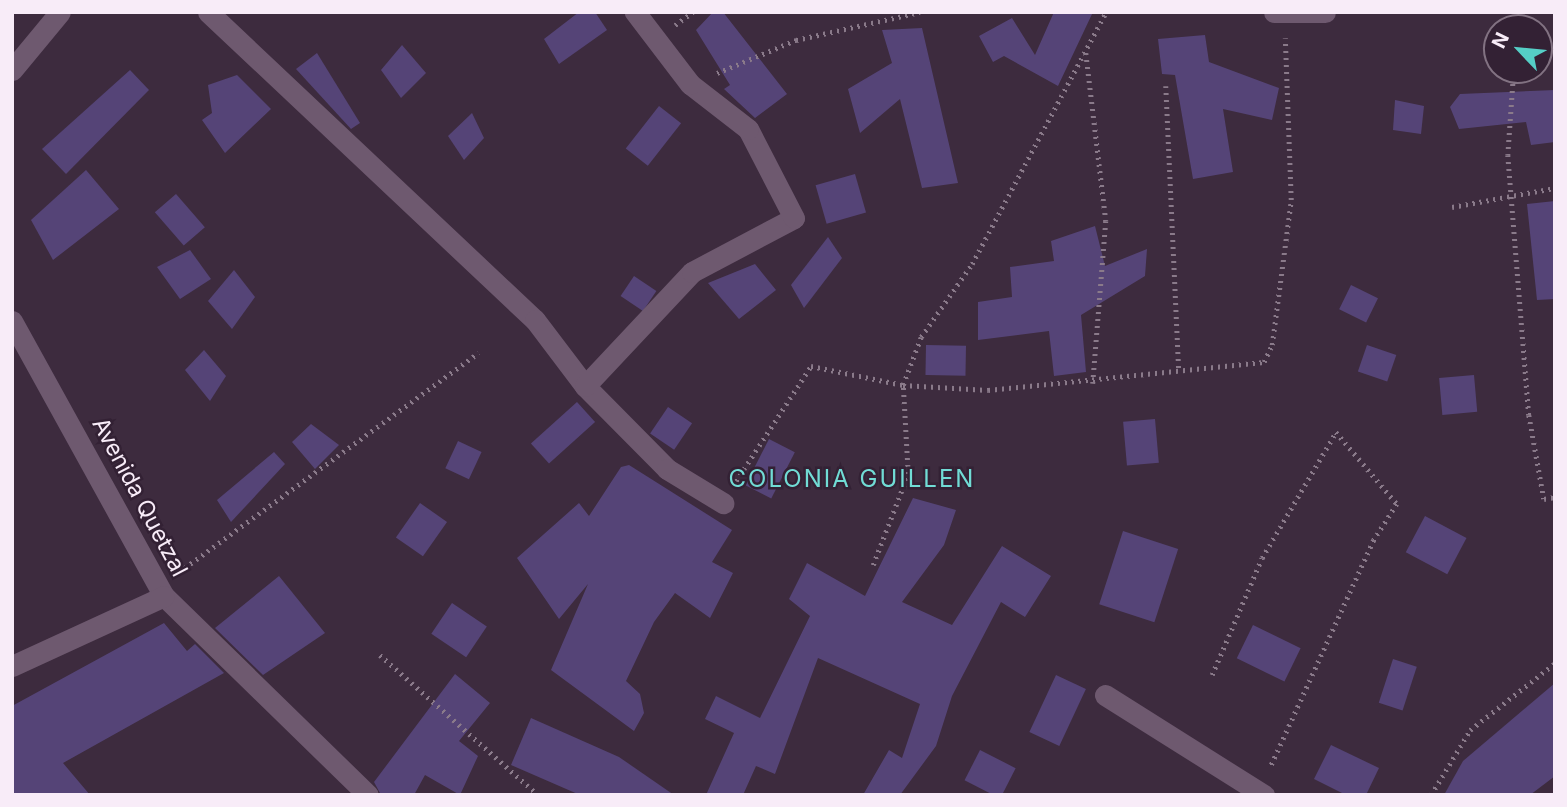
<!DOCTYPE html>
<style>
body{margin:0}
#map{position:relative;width:1567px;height:807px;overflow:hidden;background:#3d2b3e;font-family:Inter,sans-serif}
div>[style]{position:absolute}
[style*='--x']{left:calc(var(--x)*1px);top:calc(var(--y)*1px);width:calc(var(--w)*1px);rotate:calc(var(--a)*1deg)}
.building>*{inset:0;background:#547;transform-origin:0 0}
.path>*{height:4.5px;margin-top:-2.25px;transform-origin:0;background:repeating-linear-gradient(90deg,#8a7a8a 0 2px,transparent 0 7px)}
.minor>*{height:21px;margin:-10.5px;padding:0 10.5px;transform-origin:10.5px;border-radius:10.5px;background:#6e596f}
span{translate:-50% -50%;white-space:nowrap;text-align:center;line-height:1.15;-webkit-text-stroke:5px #332134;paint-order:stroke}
.street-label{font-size:23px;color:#f8ecf8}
.neighbourhood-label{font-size:24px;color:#71dcd5;letter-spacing:2px}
.frame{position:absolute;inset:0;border:14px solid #f8ecf8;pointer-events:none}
.north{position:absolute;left:1483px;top:14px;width:70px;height:70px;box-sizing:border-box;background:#332134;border:2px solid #827282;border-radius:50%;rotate:296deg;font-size:19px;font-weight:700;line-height:28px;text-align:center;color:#f8ecf8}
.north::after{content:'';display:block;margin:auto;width:24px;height:32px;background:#55cec6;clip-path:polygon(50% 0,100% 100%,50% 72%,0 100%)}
</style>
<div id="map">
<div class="building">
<div style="clip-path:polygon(579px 12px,595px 12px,607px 30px,559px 64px,544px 39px)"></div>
<div style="clip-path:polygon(713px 12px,723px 12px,787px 94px,755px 118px,724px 89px,730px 85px,696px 30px)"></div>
<div style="clip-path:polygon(1054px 12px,1093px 12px,1058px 86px,1004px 56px,993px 62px,979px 36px,1012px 18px,1035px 55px)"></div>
<div style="clip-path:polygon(922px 28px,958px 183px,922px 188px,900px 99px,860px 133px,848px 89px,892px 63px,882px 30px)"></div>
<div style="clip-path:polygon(1205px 35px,1209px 62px,1279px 88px,1272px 120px,1223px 109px,1233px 172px,1193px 179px,1175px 75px,1162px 74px,1158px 39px)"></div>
<div style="clip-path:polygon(402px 45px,426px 73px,401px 98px,381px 70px)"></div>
<div style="clip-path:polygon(317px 53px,360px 123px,351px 129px,296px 69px)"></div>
<div style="clip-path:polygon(130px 70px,149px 90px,66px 174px,42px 149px)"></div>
<div style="clip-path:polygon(237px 75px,271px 109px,225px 153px,202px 120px,212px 113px,208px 85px)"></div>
<div style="clip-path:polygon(1555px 90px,1555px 142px,1531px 145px,1526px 122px,1459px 129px,1450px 107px,1460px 94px)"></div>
<div style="clip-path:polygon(1395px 100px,1424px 106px,1421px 134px,1393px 130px)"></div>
<div style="left:659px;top:106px;width:28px;height:54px;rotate:38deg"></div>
<div style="clip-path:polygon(472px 113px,484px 138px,464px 160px,448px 136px)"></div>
<div style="clip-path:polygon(86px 170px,119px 209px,53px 260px,31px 220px)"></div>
<div style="left:855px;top:174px;width:40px;height:41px;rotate:74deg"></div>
<div style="left:176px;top:194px;width:44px;height:28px;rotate:49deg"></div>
<div style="clip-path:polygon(1555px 201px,1555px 299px,1537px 300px,1527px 204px)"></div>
<div style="clip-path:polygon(1095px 226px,1105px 266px,1147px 249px,1145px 276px,1081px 315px,1086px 372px,1054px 376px,1049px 331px,978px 340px,978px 302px,1012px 297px,1010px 267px,1054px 261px,1051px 241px)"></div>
<div style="clip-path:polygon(828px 237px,842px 258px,804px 308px,791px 285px)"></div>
<div style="clip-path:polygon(190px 250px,211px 279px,180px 299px,157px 267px)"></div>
<div style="clip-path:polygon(755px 264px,776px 290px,739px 319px,708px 283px)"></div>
<div style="clip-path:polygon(234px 270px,255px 297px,232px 329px,208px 301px)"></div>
<div style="left:634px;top:276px;width:27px;height:24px;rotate:34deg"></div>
<div style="left:1351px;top:285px;width:30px;height:27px;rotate:26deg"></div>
<div style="left:926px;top:345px;width:40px;height:30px;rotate:1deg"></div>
<div style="left:1367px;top:345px;width:31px;height:28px;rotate:19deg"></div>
<div style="clip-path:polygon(204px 350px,226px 376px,210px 401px,185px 370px)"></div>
<div style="left:1474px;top:375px;width:37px;height:35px;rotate:85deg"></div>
<div style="left:577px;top:402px;width:27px;height:62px;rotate:48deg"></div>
<div style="left:668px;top:407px;width:29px;height:32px;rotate:34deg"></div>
<div style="left:1155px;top:419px;width:44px;height:32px;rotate:85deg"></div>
<div style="clip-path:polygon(311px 424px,339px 445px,315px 469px,292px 442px)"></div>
<div style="left:769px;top:439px;width:29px;height:52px;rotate:27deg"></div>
<div style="left:458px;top:441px;width:26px;height:30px;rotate:25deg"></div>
<div style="clip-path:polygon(274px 452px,285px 464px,231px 522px,217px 500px)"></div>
<div style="clip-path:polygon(629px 465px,732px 530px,712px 562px,733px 573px,710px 618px,675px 593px,654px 622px,626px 681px,640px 694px,644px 713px,634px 731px,551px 670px,588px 584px,559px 619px,517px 558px,579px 503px,589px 516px,621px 467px)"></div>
<div style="clip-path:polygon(913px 498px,956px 510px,944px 545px,902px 602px,952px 625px,1002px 546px,1051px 576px,1025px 617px,1001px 602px,952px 696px,936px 746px,900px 795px,863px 795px,889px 750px,902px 758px,920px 704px,818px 658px,775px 774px,756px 766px,743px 795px,706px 795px,734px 733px,705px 719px,716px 696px,760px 718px,810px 616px,789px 599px,807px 563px,865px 596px)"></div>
<div style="left:420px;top:503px;width:33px;height:42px;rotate:35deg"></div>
<div style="left:1425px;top:516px;width:47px;height:41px;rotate:28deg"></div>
<div style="left:1123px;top:531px;width:58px;height:77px;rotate:18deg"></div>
<div style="clip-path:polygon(279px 576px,325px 633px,263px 675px,215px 628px)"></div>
<div style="left:452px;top:603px;width:42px;height:37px;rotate:34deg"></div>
<div style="clip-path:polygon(164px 623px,187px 651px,195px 644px,224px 673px,63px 763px,90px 795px,12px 795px,12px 706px)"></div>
<div style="left:1253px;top:625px;width:53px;height:37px;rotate:26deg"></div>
<div style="left:1393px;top:659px;width:25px;height:46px;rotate:18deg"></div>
<div style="clip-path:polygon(455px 674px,490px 703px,459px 741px,478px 756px,460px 795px,425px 775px,414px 795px,381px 795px,374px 782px)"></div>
<div style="left:1056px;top:675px;width:33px;height:63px;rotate:25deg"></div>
<div style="clip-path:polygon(1555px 683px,1555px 776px,1530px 795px,1444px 795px,1463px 761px)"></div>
<div style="clip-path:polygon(531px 718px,619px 757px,674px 795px,580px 795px,511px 765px)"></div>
<div style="clip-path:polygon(1331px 745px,1379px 768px,1366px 795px,1346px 795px,1314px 779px)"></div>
<div style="left:980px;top:750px;width:40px;height:34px;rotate:27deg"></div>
</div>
<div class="path">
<div style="--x:675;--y:25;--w:22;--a:-36"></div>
<div style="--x:1515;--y:28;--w:16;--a:-90"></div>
<div style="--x:1086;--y:53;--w:169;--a:83.2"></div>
<div style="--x:1106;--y:221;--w:163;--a:94.6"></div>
<div style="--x:1514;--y:70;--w:85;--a:94"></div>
<div style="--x:1508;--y:155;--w:261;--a:85.4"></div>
<div style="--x:1529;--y:415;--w:85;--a:79.9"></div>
<div style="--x:1544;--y:499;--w:11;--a:-10"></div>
<div style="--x:717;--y:73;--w:86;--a:-22.7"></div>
<div style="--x:796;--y:40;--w:127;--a:-12.7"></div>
<div style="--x:1166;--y:86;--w:287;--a:87.4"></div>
<div style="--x:1452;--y:207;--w:105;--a:-10.5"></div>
<div style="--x:736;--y:481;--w:137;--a:-56.9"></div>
<div style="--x:811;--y:366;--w:94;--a:11.7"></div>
<div style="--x:903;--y:385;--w:85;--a:3.4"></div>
<div style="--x:988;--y:390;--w:277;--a:-5.8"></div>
<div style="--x:1264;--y:362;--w:19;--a:-65"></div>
<div style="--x:1272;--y:345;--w:146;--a:-82.5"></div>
<div style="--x:1291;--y:200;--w:162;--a:-92.1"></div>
<div style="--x:873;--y:565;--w:97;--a:-69"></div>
<div style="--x:908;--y:474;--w:89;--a:-93.2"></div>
<div style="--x:903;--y:385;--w:51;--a:-69.4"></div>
<div style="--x:921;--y:337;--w:89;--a:-55.1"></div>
<div style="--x:972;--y:264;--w:285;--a:-62"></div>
<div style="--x:179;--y:572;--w:371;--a:-36.2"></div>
<div style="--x:380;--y:655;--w:211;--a:41.5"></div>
<div style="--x:1212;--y:675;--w:127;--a:-66.9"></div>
<div style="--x:1262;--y:558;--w:146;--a:-59.6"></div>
<div style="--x:1336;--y:432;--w:94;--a:49.7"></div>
<div style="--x:1397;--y:504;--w:43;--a:122.6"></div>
<div style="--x:1374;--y:540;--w:251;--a:114.5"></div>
<div style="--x:1431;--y:795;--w:76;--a:-59"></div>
<div style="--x:1470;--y:730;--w:108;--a:-38.2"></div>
</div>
<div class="minor">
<div style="--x:208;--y:12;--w:449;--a:43.3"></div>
<div style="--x:535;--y:320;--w:83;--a:52.9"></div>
<div style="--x:585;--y:386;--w:117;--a:45.3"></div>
<div style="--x:667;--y:469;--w:66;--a:31.3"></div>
<div style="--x:1274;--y:12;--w:51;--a:0"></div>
<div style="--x:12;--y:70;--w:75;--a:-50.4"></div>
<div style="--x:12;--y:321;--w:314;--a:61.1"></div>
<div style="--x:164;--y:596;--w:285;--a:44.3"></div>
<div style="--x:585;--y:386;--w:156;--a:-46.8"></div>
<div style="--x:692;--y:272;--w:115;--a:-27.9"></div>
<div style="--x:794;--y:218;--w:100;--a:-117.3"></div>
<div style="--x:748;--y:129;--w:73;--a:-142.2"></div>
<div style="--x:690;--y:84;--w:91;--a:-127.4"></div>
<div style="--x:12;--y:666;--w:167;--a:-24.7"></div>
<div style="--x:1105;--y:695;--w:188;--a:32.2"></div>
</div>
<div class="street-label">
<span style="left:140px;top:497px;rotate:62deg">Avenida Quetzal</span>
</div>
<div class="neighbourhood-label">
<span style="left:852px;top:479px">COLONIA GUILLEN</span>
</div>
<div class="frame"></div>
<div class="north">N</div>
</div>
